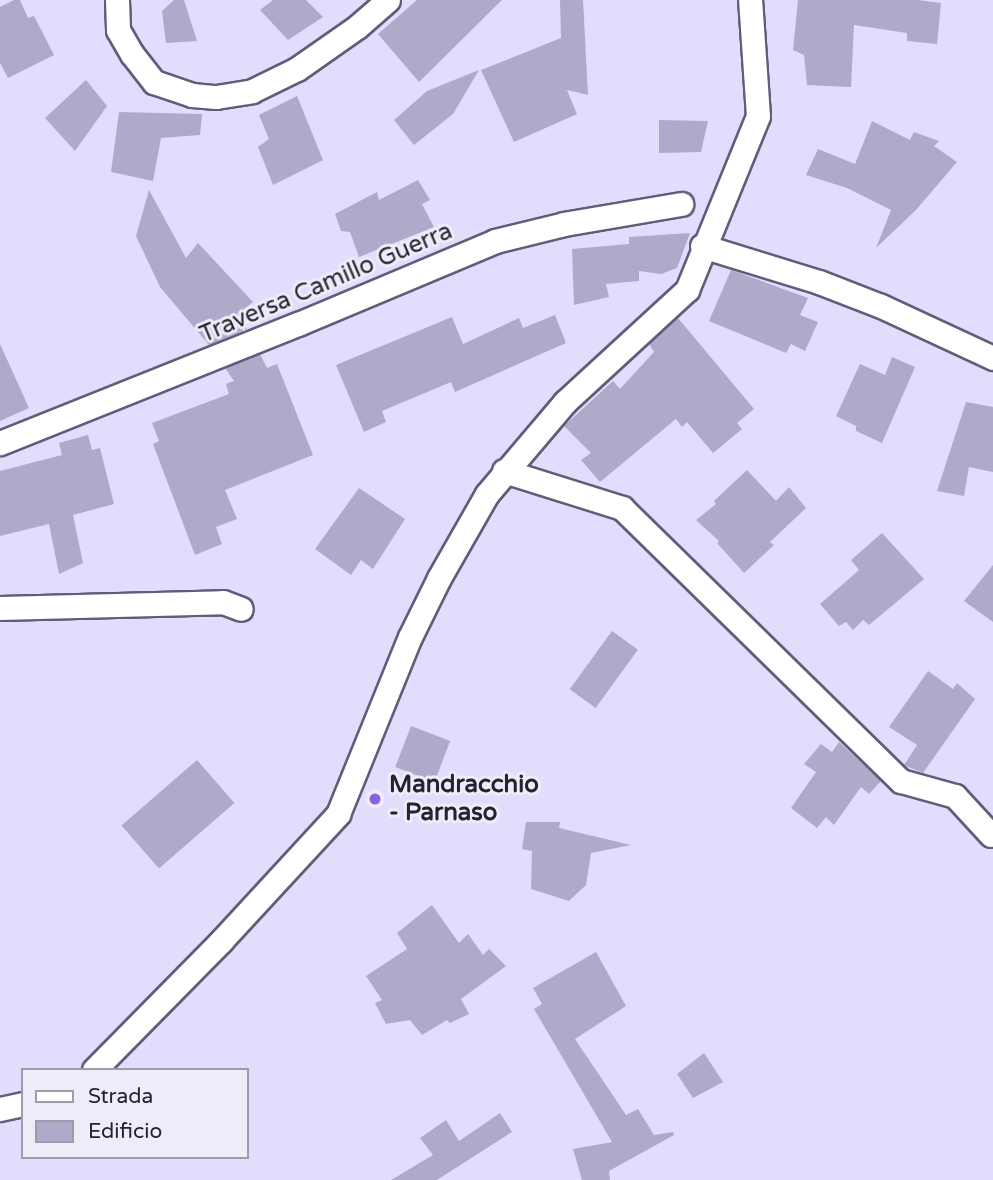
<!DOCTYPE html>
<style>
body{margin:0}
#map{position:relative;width:993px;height:1180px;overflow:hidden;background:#e3dcfd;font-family:"Varela Round",sans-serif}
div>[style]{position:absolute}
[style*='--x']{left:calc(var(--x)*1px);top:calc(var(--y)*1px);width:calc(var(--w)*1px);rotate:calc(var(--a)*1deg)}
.building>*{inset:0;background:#b1a9ca;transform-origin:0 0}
.roads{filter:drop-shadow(2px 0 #635c79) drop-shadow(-2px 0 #635c79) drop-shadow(0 2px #635c79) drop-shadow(0 -2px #635c79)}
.street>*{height:23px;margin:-11.5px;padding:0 11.5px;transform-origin:11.5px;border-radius:11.5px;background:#fff}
.dots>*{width:19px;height:19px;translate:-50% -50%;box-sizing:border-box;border:4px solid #efecfa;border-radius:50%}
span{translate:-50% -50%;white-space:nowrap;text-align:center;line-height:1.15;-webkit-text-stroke:6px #efecfa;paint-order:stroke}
.street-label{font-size:24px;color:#26232f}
.poi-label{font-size:24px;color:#26232f;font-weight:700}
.left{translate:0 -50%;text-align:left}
.legend{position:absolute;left:21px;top:1068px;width:228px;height:91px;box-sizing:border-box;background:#efecfa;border:2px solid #9f9ca9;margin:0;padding:9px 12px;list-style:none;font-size:21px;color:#26232f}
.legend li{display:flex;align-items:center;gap:14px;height:35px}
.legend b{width:35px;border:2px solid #9f9ca9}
</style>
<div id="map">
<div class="building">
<div style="clip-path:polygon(14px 0,20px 0,28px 18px,34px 16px,54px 55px,8px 78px,0 63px,0 7px)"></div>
<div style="clip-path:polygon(174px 0,184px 0,197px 41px,166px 43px,162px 11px)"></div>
<div style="clip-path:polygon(273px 0,306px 0,323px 17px,288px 40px,260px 10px)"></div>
<div style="clip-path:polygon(417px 0,502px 0,419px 82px,378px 34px)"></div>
<div style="clip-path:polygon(560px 0,583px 0,588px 95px,567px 90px,577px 114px,514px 142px,481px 70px,561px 38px)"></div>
<div style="clip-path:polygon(798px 0,918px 0,941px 3px,937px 44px,907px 41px,907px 33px,854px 25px,851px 87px,807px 85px,804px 55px,793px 50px)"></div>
<div style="clip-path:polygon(479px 70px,453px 114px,414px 145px,394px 120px,427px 91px)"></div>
<div style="clip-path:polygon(86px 80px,107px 106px,75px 151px,45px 118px)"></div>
<div style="clip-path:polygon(297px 96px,323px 160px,273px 185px,258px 147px,269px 139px,259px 115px)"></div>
<div style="clip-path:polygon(119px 112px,202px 114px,200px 135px,161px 138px,153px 181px,111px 172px)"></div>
<div style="clip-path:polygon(659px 120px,708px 121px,701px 152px,659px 153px)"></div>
<div style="clip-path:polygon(872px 121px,910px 140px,914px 132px,939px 141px,934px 146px,957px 162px,916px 210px,876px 248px,891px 210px,847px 188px,806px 175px,818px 149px,855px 164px)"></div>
<div style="clip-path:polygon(418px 180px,430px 200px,422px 204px,434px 227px,359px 257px,350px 232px,341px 231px,335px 214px,377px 192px,379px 200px)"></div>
<div style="clip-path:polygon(149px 190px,186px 258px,198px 243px,253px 302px,239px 313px,247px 329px,209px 345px,160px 287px,136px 236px)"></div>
<div style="clip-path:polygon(690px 233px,677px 268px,661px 274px,639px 271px,639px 281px,606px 284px,609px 297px,574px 305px,572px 249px,629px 244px,629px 237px)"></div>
<div style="clip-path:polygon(731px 270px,808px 298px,800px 315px,818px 322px,805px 351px,791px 344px,786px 353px,709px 321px)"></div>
<div style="clip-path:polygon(555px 315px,566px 343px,455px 392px,451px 382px,382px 411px,386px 422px,364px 432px,336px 365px,452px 317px,463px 344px,519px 318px,523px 328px)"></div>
<div style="clip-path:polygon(678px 318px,754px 409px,737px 423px,742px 429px,713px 453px,687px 422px,682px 427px,676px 419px,600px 482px,581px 460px,591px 453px,564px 426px,613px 381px,620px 389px,654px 352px,649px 344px)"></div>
<div style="clip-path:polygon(0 344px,29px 408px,0 421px)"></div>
<div style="clip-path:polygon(260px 354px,267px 368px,277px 364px,313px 455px,225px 490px,237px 519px,216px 527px,222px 544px,195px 555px,153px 444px,159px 441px,152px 423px,229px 394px,226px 384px,234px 381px,225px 368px)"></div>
<div style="clip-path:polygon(892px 357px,915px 367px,882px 443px,856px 431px,856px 426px,836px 416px,860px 364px,885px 375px)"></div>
<div style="clip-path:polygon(966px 402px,993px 407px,993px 472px,969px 467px,964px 496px,937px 491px)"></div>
<div style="clip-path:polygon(88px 435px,92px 450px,100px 448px,114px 504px,73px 515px,83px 563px,59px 574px,49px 524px,0 536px,0 471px,62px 455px,59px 443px)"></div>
<div style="clip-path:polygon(747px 470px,776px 501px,789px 487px,806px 508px,770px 542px,774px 545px,744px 573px,717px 543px,719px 541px,696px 520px,716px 504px,714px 501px)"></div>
<div style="clip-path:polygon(359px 488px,405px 519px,373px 569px,361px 560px,351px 575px,315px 549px)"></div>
<div style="clip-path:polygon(882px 533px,924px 579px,869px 625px,863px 620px,853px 630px,846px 622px,839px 626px,820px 604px,859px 570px,851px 560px)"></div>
<div style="clip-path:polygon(993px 565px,993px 622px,964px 601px)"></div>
<div style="left:612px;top:631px;width:32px;height:72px;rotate:36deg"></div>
<div style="clip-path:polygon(928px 671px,953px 689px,957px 683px,975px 699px,923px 773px,904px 765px,917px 745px,889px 727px)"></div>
<div style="left:411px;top:726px;width:42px;height:44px;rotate:21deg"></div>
<div style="clip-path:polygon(839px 742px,881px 781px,869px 794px,861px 787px,834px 825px,826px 817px,817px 828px,791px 808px,816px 772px,804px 764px,821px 744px,832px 752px)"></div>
<div style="left:197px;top:760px;width:57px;height:100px;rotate:49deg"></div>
<div style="clip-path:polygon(526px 822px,560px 822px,559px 828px,631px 845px,591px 853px,586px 885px,569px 901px,531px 889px,532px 851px,522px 849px)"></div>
<div style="clip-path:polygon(432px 905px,459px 943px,468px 934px,483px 955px,489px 949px,506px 966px,461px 999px,469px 1014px,450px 1023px,447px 1020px,422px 1035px,410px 1020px,386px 1024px,375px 1003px,382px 1000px,366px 976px,407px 949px,397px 933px)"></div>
<div style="clip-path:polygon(596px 952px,626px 1006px,575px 1039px,626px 1115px,638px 1109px,654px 1135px,673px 1132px,674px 1135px,609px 1171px,610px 1180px,582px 1180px,573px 1149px,612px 1142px,534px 1009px,542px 1004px,533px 988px)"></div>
<div style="clip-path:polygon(704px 1053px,723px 1082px,693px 1098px,677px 1074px)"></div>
<div style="clip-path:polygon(500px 1113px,512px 1132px,437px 1180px,391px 1180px,433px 1155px,420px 1138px,446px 1120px,459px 1141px)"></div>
</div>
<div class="roads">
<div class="street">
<div style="--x:117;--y:0;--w:30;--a:88"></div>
<div style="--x:118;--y:30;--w:28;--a:60"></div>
<div style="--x:132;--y:54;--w:36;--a:52"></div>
<div style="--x:154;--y:82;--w:40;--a:18.9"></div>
<div style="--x:192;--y:95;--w:24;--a:5"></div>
<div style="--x:216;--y:97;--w:36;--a:-9"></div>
<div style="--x:252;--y:91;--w:50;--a:-26.1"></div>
<div style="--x:297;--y:69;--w:73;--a:-35"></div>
<div style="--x:357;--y:27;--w:41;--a:-41.1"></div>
<div style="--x:702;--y:246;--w:122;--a:17.1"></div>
<div style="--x:819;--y:282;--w:66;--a:21.2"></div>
<div style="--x:881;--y:306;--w:123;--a:24.9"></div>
<div style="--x:0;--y:443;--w:321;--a:-21.8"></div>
<div style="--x:298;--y:324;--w:214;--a:-22.8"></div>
<div style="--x:495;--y:241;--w:71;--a:-13.8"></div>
<div style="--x:564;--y:224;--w:119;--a:-9.7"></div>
<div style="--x:504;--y:471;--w:124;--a:17.4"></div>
<div style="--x:622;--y:508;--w:390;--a:44.4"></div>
<div style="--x:901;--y:781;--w:56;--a:15.5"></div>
<div style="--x:955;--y:796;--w:53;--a:47.3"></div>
<div style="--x:0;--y:608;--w:223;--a:-1.5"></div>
<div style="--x:223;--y:602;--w:19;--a:21"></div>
<div style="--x:94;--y:1070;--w:181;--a:-45.4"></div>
<div style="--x:221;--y:941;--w:173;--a:-47.3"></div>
<div style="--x:338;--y:814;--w:191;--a:-67.9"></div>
<div style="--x:410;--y:637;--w:66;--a:-63.8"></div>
<div style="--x:439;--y:578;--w:97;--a:-60.3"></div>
<div style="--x:487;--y:494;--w:121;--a:-49.7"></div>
<div style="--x:565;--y:402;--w:166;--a:-42.6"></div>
<div style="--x:687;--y:290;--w:188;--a:-67.8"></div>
<div style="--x:758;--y:116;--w:116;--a:-93.9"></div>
<div style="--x:0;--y:1109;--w:24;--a:-12"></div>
</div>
</div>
<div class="dots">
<div style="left:375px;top:799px;background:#8a62dd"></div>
</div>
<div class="street-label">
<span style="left:326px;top:283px;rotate:-23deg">Traversa Camillo Guerra</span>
</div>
<div class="poi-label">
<span class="left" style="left:389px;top:799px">Mandracchio<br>- Parnaso</span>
</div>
<ul class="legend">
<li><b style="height:9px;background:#fff"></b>Strada</li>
<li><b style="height:19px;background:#b1a9ca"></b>Edificio</li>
</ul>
</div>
